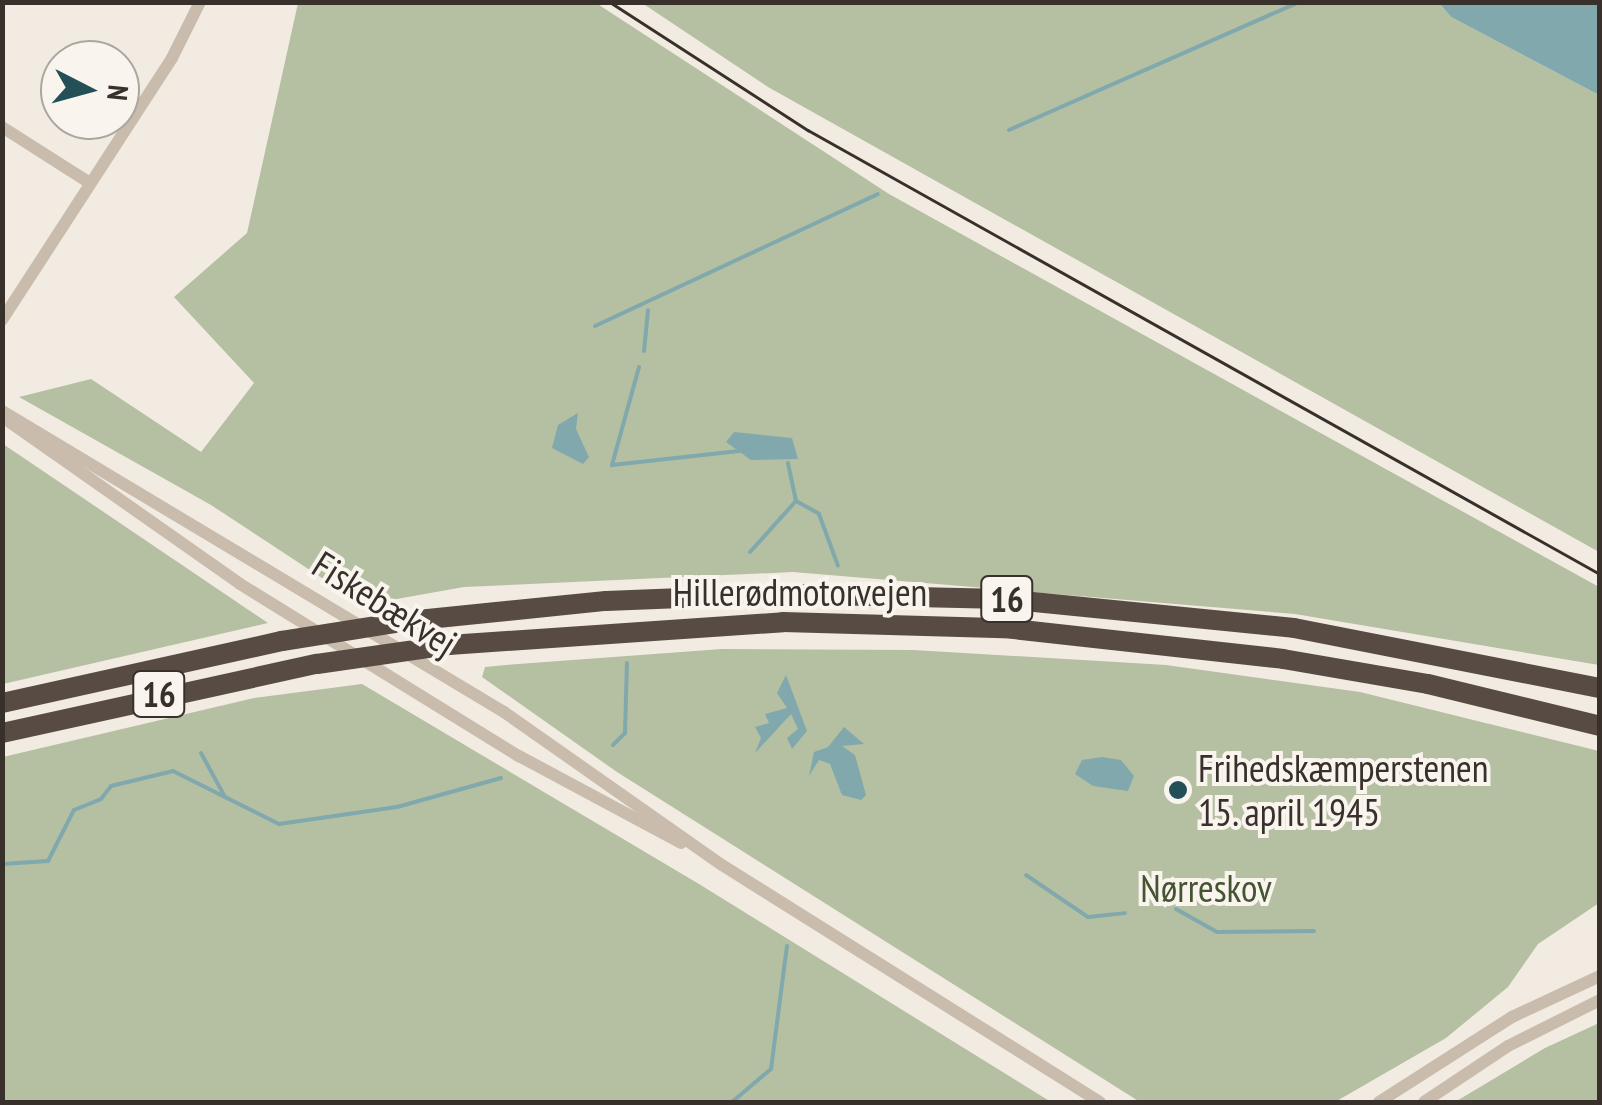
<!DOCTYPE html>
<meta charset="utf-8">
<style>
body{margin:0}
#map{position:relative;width:1602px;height:1105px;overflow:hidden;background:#f2ebe1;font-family:"PT Sans Narrow",sans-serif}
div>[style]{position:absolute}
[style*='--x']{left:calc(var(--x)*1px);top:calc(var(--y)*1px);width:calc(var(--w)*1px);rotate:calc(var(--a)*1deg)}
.green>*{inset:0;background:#b4c0a1}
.water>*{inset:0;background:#81a8ad}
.stream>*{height:4px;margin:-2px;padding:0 2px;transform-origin:2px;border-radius:2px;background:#81a8ad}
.minor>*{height:12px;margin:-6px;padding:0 6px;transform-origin:6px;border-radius:6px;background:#c9bcad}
.highway>*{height:20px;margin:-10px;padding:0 10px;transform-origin:10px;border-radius:10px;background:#584b43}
.tram>*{height:2.5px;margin:-1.25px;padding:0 1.25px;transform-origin:1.25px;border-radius:1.25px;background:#38302b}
.highway-bridge>*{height:20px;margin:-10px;padding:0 10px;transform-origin:10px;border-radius:10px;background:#584b43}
.dots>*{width:28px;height:28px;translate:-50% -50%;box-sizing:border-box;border:5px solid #f9f4ed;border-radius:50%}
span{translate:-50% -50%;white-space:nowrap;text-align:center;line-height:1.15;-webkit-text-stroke:8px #f9f4ed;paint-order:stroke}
.shield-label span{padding:2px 8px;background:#f9f4ed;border:2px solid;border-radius:8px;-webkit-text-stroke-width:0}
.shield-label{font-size:35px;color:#38302b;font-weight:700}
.street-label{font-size:38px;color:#38302b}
.poi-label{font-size:38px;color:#38302b}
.left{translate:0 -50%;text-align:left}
.park-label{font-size:38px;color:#455531}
.frame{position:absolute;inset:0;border:5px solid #38302b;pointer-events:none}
.north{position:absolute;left:40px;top:40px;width:100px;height:100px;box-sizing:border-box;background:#f9f4ed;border:2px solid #aca69f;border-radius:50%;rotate:96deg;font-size:28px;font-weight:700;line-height:40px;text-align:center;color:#38302b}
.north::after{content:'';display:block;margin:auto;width:35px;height:45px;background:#235057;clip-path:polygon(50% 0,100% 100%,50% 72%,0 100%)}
</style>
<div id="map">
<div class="green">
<div style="clip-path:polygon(298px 3px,596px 3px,889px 194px,1599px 587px,1599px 665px,1295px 614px,793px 572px,464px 587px,363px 605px,211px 505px,19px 397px,91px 379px,201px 452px,254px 383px,174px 297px,247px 233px)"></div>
<div style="clip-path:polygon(642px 3px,1439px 3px,1451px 17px,1599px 95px,1599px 552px,768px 87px)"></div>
<div style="clip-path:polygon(2px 444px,3px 444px,268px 623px,3px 684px)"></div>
<div style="clip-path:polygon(722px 649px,913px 650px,1166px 665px,1360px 692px,1599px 751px,1599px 903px,1538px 944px,1508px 987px,1446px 1038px,1335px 1102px,1140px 1102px,617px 772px,482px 677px,485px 667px,506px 665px)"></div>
<div style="clip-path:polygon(362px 684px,699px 884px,1051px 1102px,3px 1102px,3px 757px,254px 698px)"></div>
<div style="clip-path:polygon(1599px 1023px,1599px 1102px,1455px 1102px,1545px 1048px)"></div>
</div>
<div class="water">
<div style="clip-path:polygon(1439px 3px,1599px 3px,1599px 95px,1451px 17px)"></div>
<div style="clip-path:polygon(578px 413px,576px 429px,589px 457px,583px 464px,552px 448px,558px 425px)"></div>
<div style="clip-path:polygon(734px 432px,792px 438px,798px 459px,751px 460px,726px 442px)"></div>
<div style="clip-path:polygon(786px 675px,807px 731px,792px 749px,787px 738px,798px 729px,791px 714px,755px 753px,761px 738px,755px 727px,769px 723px,765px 714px,787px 708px,777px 693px)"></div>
<div style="clip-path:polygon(844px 727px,864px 744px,842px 746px,855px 755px,866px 795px,861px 800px,842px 795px,830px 764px,819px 760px,809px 776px,814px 752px,828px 747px)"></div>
<div style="clip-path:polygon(1102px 757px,1121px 760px,1134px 776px,1128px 791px,1093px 786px,1075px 774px,1082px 760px)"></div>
</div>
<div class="stream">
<div style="--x:1009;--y:130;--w:317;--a:-23.8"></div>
<div style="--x:595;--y:326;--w:312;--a:-25"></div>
<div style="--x:644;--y:351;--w:41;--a:-84.4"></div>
<div style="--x:639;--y:367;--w:102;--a:105.4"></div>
<div style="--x:612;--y:465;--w:128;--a:-6.3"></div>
<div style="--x:796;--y:501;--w:26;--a:29"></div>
<div style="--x:819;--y:514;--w:55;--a:69.9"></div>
<div style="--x:750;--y:552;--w:69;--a:-48"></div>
<div style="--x:796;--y:501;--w:39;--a:-102"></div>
<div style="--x:613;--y:745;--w:17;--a:-45"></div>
<div style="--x:625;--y:733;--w:70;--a:-88.4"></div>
<div style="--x:201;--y:753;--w:50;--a:61.4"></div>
<div style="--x:2;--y:864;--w:46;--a:-3.7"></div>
<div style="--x:48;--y:861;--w:57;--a:-63"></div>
<div style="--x:74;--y:810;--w:29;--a:-22"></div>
<div style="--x:101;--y:799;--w:16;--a:-52"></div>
<div style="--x:111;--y:786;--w:64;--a:-13.6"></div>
<div style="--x:173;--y:771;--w:119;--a:26.6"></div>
<div style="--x:279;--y:824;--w:119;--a:-8.2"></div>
<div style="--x:397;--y:807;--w:108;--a:-15.6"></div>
<div style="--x:1026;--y:875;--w:75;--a:34.1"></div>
<div style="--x:1088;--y:917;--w:37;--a:-6"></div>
<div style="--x:1176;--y:909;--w:47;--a:29.3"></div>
<div style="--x:1217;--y:932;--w:97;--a:-0.6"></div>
<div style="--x:732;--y:1102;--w:51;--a:-40.2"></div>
<div style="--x:771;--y:1069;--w:124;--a:-82.6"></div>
</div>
<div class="minor">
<div style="--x:2;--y:127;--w:104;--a:32.5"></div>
<div style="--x:2;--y:320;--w:312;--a:-57"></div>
<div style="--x:172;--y:58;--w:63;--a:-63.4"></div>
<div style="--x:2;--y:411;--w:585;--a:30.95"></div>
<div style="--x:504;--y:712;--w:266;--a:35.1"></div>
<div style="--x:722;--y:865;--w:446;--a:32.1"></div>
<div style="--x:4;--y:418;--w:289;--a:35.1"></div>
<div style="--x:240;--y:584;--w:328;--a:31.7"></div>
<div style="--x:519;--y:756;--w:184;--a:28.2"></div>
<div style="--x:1379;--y:1102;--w:158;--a:-32.6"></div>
<div style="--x:1512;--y:1017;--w:97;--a:-25"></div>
<div style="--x:1424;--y:1102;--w:101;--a:-33.7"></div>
<div style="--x:1508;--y:1046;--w:103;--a:-26.6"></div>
</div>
<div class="highway">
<div style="--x:408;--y:621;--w:199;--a:-5.8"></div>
<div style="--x:606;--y:601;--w:175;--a:-2.3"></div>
<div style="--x:781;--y:594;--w:223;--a:1.3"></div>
<div style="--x:1004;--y:599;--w:291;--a:5.7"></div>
<div style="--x:1294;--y:628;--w:312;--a:11.1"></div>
<div style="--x:449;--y:645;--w:335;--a:-3.9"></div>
<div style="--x:783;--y:622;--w:221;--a:1.6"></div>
<div style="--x:1004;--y:628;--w:281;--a:6.3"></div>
<div style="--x:1283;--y:659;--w:147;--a:9.8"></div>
<div style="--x:1428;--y:684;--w:177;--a:13.7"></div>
<div style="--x:2;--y:703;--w:287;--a:-12.5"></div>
<div style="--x:2;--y:733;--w:322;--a:-12.4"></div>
</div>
<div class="tram">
<div style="--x:610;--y:2;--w:236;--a:32.9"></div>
<div style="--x:808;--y:130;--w:908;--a:29.28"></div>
</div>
<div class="highway-bridge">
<div style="--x:282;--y:641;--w:128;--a:-9"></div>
<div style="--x:317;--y:664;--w:133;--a:-8.2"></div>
</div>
<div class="dots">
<div style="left:1178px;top:790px;background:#235057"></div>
</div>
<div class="shield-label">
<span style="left:1007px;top:599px">16</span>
<span style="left:159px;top:694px">16</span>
</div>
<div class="street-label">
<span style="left:800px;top:592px">Hillerødmotorvejen</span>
<span style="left:385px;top:603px;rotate:32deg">Fiskebækvej</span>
</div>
<div class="poi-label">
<span class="left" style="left:1198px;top:790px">Frihedskæmperstenen<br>15. april 1945</span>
</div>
<div class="park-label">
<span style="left:1206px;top:888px">Nørreskov</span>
</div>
<div class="frame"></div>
<div class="north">N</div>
</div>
